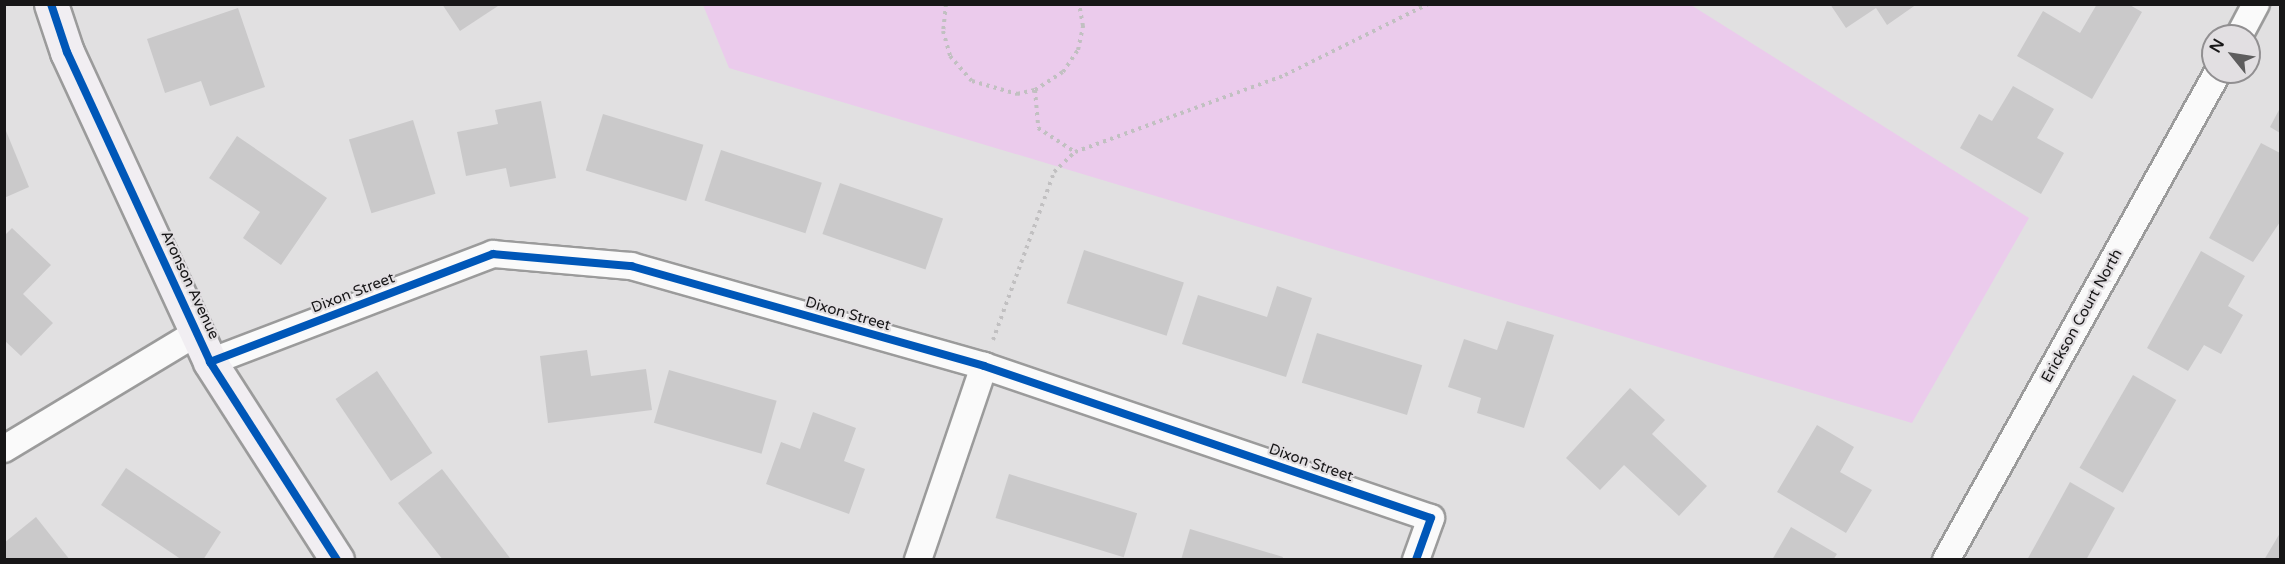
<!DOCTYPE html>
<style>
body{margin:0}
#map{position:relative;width:2285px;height:564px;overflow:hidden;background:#e1e0e1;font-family:"Varela Round",sans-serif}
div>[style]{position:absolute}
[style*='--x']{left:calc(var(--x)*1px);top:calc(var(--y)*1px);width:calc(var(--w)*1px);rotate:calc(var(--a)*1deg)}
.green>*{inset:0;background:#ebcbec}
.building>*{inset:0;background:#cac9ca;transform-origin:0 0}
.path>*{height:4px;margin-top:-2px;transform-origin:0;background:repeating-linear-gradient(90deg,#c1c0c1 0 3px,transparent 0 7.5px)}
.roads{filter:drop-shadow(2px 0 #9b9b9b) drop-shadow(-2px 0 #9b9b9b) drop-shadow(0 2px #9b9b9b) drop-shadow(0 -2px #9b9b9b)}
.street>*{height:26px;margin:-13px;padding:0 13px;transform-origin:13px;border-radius:13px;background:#fafafa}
.secondary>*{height:33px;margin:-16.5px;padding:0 16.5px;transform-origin:16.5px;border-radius:16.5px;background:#f1eef2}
.cycleway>*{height:8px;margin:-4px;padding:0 4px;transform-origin:4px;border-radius:4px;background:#0057b8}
span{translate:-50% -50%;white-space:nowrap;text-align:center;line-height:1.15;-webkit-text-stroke:4.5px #e2dfe2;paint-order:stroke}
.street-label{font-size:15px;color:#171617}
.frame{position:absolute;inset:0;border:6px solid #171617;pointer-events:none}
.north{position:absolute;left:2201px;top:24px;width:60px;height:60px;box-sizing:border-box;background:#e2dfe2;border:2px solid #918f91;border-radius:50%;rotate:300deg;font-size:16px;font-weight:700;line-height:24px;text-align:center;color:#171617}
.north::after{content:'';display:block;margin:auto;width:21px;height:27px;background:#5e5d5e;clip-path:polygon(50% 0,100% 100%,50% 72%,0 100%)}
</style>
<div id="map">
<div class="green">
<div style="clip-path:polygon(703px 5px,1691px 5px,2029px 218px,1912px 423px,729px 68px)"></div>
</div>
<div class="building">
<div style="clip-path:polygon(442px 4px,501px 4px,460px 31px)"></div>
<div style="clip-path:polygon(1830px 4px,1917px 4px,1887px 25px,1876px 8px,1846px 28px)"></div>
<div style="clip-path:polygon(2097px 4px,2128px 4px,2142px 12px,2092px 99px,2017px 56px,2043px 11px,2080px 33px)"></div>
<div style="clip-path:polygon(238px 8px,265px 87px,210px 106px,201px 81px,165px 93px,147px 39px)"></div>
<div style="clip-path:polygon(2013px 86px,2054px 109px,2037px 138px,2064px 153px,2041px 194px,1960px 148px,1979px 114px,1992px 121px)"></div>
<div style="clip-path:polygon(541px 101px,556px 178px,510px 187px,506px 168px,466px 176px,457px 132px,498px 124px,495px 110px)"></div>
<div style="clip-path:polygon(2280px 108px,2280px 133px,2270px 127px)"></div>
<div style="left:603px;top:114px;width:105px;height:59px;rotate:17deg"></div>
<div style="left:413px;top:120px;width:77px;height:67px;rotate:73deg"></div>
<div style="clip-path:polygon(4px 126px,29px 187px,4px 198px)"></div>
<div style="clip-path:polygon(237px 136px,327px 198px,281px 265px,243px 238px,260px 212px,209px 178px)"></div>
<div style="clip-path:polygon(2261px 143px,2280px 153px,2280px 222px,2253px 262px,2209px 238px)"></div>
<div style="left:721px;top:150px;width:106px;height:53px;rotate:18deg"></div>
<div style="left:840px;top:183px;width:109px;height:54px;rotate:19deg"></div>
<div style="clip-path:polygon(12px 228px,51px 265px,23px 294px,53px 323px,21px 356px,4px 340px,4px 236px)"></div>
<div style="left:1084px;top:250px;width:105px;height:56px;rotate:18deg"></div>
<div style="clip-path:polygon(2201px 251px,2245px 276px,2228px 306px,2243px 315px,2221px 354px,2204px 345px,2188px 371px,2147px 348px)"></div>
<div style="clip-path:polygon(1277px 286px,1312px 298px,1286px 377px,1182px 344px,1198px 295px,1267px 317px)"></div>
<div style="clip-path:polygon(1507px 321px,1554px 335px,1524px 428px,1477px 413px,1481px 398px,1448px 387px,1464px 339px,1497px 350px)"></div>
<div style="left:1317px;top:333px;width:110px;height:52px;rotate:17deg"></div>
<div style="clip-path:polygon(587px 350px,591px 376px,646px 369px,652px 410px,548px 423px,540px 356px)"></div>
<div style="left:669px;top:370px;width:112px;height:55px;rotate:16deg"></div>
<div style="left:377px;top:371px;width:99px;height:50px;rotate:56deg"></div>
<div style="left:2133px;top:375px;width:50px;height:107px;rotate:30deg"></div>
<div style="clip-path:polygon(1630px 388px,1665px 420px,1652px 434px,1707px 486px,1679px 516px,1624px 465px,1600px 490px,1566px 458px)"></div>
<div style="clip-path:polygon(813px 412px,856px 428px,844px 461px,865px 469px,849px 514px,766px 484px,781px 442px,800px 449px)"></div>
<div style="clip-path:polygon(1817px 425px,1854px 447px,1840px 472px,1872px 490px,1846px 533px,1777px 492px)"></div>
<div style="clip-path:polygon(126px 468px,221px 532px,203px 560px,182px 560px,101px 505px)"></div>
<div style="clip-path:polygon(442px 469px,510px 558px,508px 560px,443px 560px,398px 503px)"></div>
<div style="left:1009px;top:474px;width:134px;height:46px;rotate:17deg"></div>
<div style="clip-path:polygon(2070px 482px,2115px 508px,2086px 560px,2027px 560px)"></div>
<div style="clip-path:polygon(36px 517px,70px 560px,4px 560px,4px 543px)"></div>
<div style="clip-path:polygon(1791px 527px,1837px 554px,1833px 560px,1772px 560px)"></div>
<div style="clip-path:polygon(1190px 529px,1283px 557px,1282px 560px,1181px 560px)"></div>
<div style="clip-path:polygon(2280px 533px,2280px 560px,2264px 560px)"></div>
</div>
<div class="path">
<div style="--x:946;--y:4;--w:27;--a:96"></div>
<div style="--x:943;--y:31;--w:26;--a:74"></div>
<div style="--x:950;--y:56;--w:33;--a:49"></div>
<div style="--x:972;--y:81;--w:47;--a:16.1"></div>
<div style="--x:1017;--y:94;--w:18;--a:-13"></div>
<div style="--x:1035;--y:90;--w:33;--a:-33"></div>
<div style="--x:1063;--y:72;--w:27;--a:-56"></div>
<div style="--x:1078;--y:50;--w:25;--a:-78"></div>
<div style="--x:1083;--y:26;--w:22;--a:-100"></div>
<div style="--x:1035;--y:90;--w:38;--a:85"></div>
<div style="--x:1038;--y:128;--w:44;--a:33"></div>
<div style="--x:993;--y:340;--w:179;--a:-70"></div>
<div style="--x:1054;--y:172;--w:29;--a:-44"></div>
<div style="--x:1075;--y:152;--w:224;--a:-20.1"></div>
<div style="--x:1285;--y:75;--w:160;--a:-26.4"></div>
</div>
<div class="roads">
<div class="street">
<div style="--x:2239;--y:36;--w:36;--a:-62"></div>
<div style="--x:210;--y:362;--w:303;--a:-20.9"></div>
<div style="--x:493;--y:254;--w:139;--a:5"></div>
<div style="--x:631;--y:266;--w:367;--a:15.8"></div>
<div style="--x:984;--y:366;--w:472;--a:18.8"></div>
<div style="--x:1431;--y:518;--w:45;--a:109.7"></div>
<div style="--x:4;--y:449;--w:227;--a:-31.1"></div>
<div style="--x:918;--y:560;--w:205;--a:-71.2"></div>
<div style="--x:1946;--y:560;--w:559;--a:-60.87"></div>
</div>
<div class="secondary">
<div style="--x:51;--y:4;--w:51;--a:71.6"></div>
<div style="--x:67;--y:52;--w:341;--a:65.2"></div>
<div style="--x:210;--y:362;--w:235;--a:57.3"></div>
</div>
</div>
<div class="cycleway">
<div style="--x:51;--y:4;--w:51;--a:71.6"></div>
<div style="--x:67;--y:52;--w:341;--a:65.2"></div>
<div style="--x:210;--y:362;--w:235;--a:57.3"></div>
<div style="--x:210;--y:362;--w:303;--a:-20.9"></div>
<div style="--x:493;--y:254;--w:139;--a:5"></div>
<div style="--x:631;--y:266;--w:367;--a:15.8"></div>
<div style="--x:984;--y:366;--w:472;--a:18.8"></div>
<div style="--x:1431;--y:518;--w:45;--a:109.7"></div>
</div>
<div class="street-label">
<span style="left:190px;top:285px;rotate:65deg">Aronson Avenue</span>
<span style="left:353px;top:293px;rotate:-21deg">Dixon Street</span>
<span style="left:848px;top:314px;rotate:16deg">Dixon Street</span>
<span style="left:2082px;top:316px;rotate:-61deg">Erickson Court North</span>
<span style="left:1311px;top:463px;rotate:19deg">Dixon Street</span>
</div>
<div class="frame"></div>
<div class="north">N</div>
</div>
